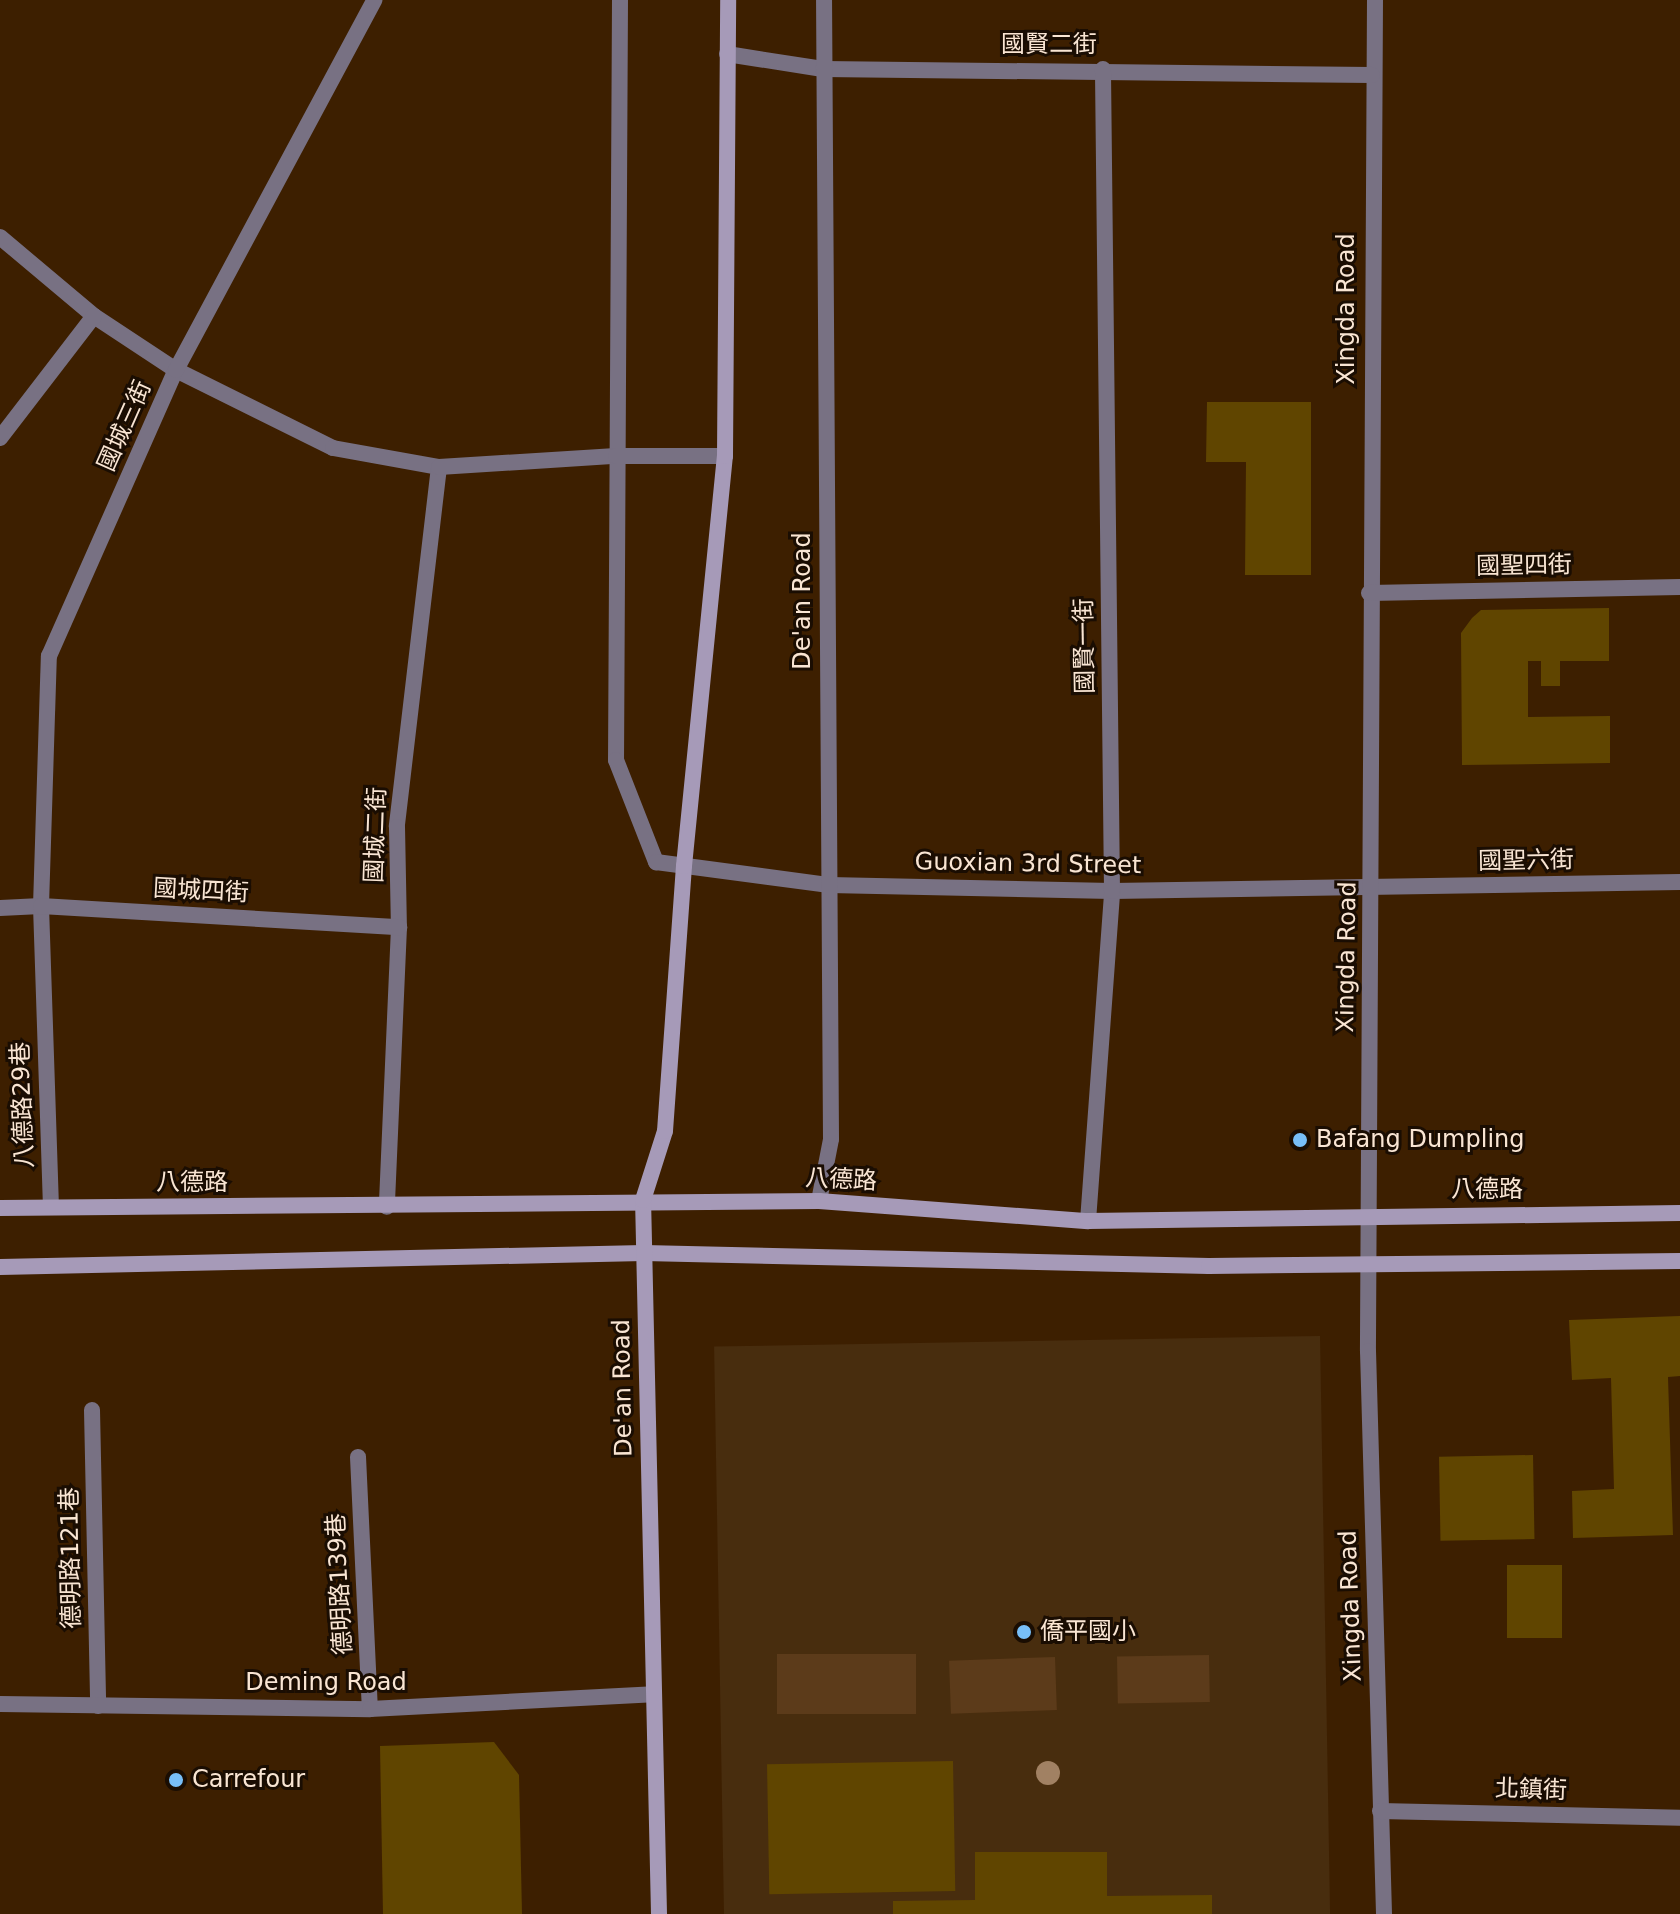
<!DOCTYPE html>
<meta charset="utf-8">
<style>
body{margin:0}
#map{position:relative;width:1680px;height:1914px;overflow:hidden;background:#3d1f00;font-family:"DejaVu Sans","Noto Sans TC",sans-serif}
div>[style]{position:absolute}
[style*='--x']{left:calc(var(--x)*1px);top:calc(var(--y)*1px);width:calc(var(--w)*1px);rotate:calc(var(--a)*1deg)}
.built>*{inset:0;background:#482d0e;transform-origin:0 0}
.green>*{inset:0;background:#5c3b1a;transform-origin:0 0}
.building>*{inset:0;background:#604500;transform-origin:0 0}
.lane>*{height:16px;margin:-8px;padding:0 8px;transform-origin:8px;border-radius:8px;background:#787183}
.street>*{height:16px;margin:-8px;padding:0 8px;transform-origin:8px;border-radius:8px;background:#787183}
.secondary>*{height:16px;margin:-8px;padding:0 8px;transform-origin:8px;border-radius:8px;background:#a69ab8}
.trees>*{width:24px;height:24px;margin:-12px;border-radius:50%;background:#a18163}
.dots>*{width:22px;height:22px;translate:-50% -50%;box-sizing:border-box;border:4px solid #1a0d02;border-radius:50%}
span{translate:-50% -50%;white-space:nowrap;text-align:center;line-height:1.15;-webkit-text-stroke:6px #1a0d02;paint-order:stroke}
.street-label{font-size:24px;color:#f9e5d3}
.poi-label{font-size:24px;color:#f9e5d3}
.left{translate:0 -50%;text-align:left}
</style>
<div id="map">
<div class="built">
<div style="left:1320px;top:1336px;width:578px;height:606px;rotate:89deg"></div>
</div>
<div class="green">
<div style="left:916px;top:1654px;width:60px;height:139px;rotate:90deg"></div>
<div style="left:1209px;top:1655px;width:47px;height:92px;rotate:89deg"></div>
<div style="left:1055px;top:1657px;width:53px;height:106px;rotate:88deg"></div>
</div>
<div class="building">
<div style="clip-path:polygon(1207px 402px,1311px 402px,1311px 575px,1245px 575px,1246px 462px,1206px 462px)"></div>
<div style="clip-path:polygon(1609px 608px,1609px 661px,1560px 661px,1560px 686px,1541px 686px,1541px 661px,1528px 661px,1528px 717px,1610px 716px,1610px 763px,1462px 765px,1461px 633px,1472px 618px,1481px 610px)"></div>
<div style="clip-path:polygon(1680px 1316px,1680px 1376px,1668px 1377px,1673px 1535px,1573px 1538px,1572px 1491px,1614px 1489px,1611px 1378px,1572px 1380px,1569px 1320px)"></div>
<div style="left:1533px;top:1455px;width:84px;height:94px;rotate:89deg"></div>
<div style="left:1507px;top:1565px;width:55px;height:73px"></div>
<div style="clip-path:polygon(494px 1742px,519px 1775px,522px 1914px,383px 1914px,380px 1746px)"></div>
<div style="left:953px;top:1761px;width:130px;height:186px;rotate:89deg"></div>
<div style="clip-path:polygon(975px 1852px,1107px 1852px,1107px 1896px,1212px 1895px,1212px 1914px,893px 1914px,893px 1901px,975px 1900px)"></div>
</div>
<div class="lane">
<div style="--x:41;--y:906;--w:301;--a:88.1"></div>
<div style="--x:92;--y:1410;--w:296;--a:88.8"></div>
<div style="--x:358;--y:1457;--w:252;--a:87.3"></div>
</div>
<div class="street">
<div style="--x:620;--y:0;--w:760;--a:90.3"></div>
<div style="--x:616;--y:760;--w:110;--a:68.6"></div>
<div style="--x:656;--y:862;--w:175;--a:7.6"></div>
<div style="--x:829;--y:885;--w:283;--a:1.2"></div>
<div style="--x:1112;--y:891;--w:568;--a:-0.91"></div>
<div style="--x:1375;--y:0;--w:1351;--a:90.3"></div>
<div style="--x:1368;--y:1351;--w:563;--a:88.37"></div>
<div style="--x:727;--y:54;--w:97;--a:8.9"></div>
<div style="--x:823;--y:69;--w:549;--a:0.63"></div>
<div style="--x:0;--y:237;--w:123;--a:40"></div>
<div style="--x:94;--y:316;--w:98;--a:33.4"></div>
<div style="--x:176;--y:370;--w:175;--a:26.4"></div>
<div style="--x:333;--y:448;--w:108;--a:10.2"></div>
<div style="--x:439;--y:467;--w:362;--a:96.7"></div>
<div style="--x:397;--y:827;--w:100;--a:88.9"></div>
<div style="--x:399;--y:927;--w:280;--a:92.5"></div>
<div style="--x:0;--y:438;--w:154;--a:-52.4"></div>
<div style="--x:439;--y:467;--w:177;--a:-3.6"></div>
<div style="--x:616;--y:456;--w:109;--a:0"></div>
<div style="--x:1369;--y:593;--w:311;--a:-1.1"></div>
<div style="--x:41;--y:906;--w:250;--a:-88.2"></div>
<div style="--x:49;--y:656;--w:313;--a:-66.1"></div>
<div style="--x:176;--y:370;--w:420;--a:-61.8"></div>
<div style="--x:0;--y:908;--w:41;--a:-2.8"></div>
<div style="--x:41;--y:906;--w:359;--a:3.4"></div>
<div style="--x:819;--y:1201;--w:63;--a:-79"></div>
<div style="--x:831;--y:1139;--w:1139;--a:-90.35"></div>
<div style="--x:1088;--y:1221;--w:331;--a:-85.8"></div>
<div style="--x:1112;--y:891;--w:822;--a:-90.63"></div>
<div style="--x:0;--y:1704;--w:370;--a:0.8"></div>
<div style="--x:370;--y:1709;--w:283;--a:-3"></div>
<div style="--x:1380;--y:1811;--w:300;--a:1.3"></div>
</div>
<div class="secondary">
<div style="--x:0;--y:1208;--w:819;--a:-0.49"></div>
<div style="--x:819;--y:1201;--w:270;--a:4.3"></div>
<div style="--x:1088;--y:1221;--w:592;--a:-0.77"></div>
<div style="--x:0;--y:1267;--w:644;--a:-1.25"></div>
<div style="--x:644;--y:1253;--w:565;--a:1.32"></div>
<div style="--x:1209;--y:1266;--w:471;--a:-0.6"></div>
<div style="--x:659;--y:1914;--w:714;--a:-91.28"></div>
<div style="--x:643;--y:1200;--w:72;--a:-72.3"></div>
<div style="--x:665;--y:1131;--w:266;--a:-85.9"></div>
<div style="--x:684;--y:866;--w:412;--a:-84.3"></div>
<div style="--x:725;--y:456;--w:456;--a:-89.6"></div>
</div>
<div class="trees">
<div style="left:1048px;top:1773px"></div>
</div>
<div class="dots">
<div style="left:1300px;top:1140px;background:#78bff8"></div>
<div style="left:1024px;top:1632px;background:#78bff8"></div>
<div style="left:176px;top:1780px;background:#78bff8"></div>
</div>
<div class="street-label">
<span style="left:1049px;top:45px">國賢二街</span>
<span style="left:1347px;top:309px;rotate:-90deg">Xingda Road</span>
<span style="left:125px;top:426px;rotate:-66deg">國城三街</span>
<span style="left:1524px;top:566px;rotate:-1deg">國聖四街</span>
<span style="left:803px;top:601px;rotate:-90deg">De'an Road</span>
<span style="left:1085px;top:646px;rotate:-91deg">國賢一街</span>
<span style="left:376px;top:835px;rotate:-88deg">國城二街</span>
<span style="left:1526px;top:861px;rotate:-1deg">國聖六街</span>
<span style="left:1028px;top:864px;rotate:1deg">Guoxian 3rd Street</span>
<span style="left:201px;top:891px;rotate:3deg">國城四街</span>
<span style="left:1347px;top:957px;rotate:-89deg">Xingda Road</span>
<span style="left:23px;top:1105px;rotate:-92deg">八德路29巷</span>
<span style="left:841px;top:1180px;rotate:3deg">八德路</span>
<span style="left:192px;top:1183px">八德路</span>
<span style="left:1487px;top:1190px">八德路</span>
<span style="left:623px;top:1388px;rotate:-91deg">De'an Road</span>
<span style="left:71px;top:1558px;rotate:-91deg">德明路121巷</span>
<span style="left:340px;top:1584px;rotate:-93deg">德明路139巷</span>
<span style="left:1351px;top:1606px;rotate:-92deg">Xingda Road</span>
<span style="left:326px;top:1683px">Deming Road</span>
<span style="left:1531px;top:1790px;rotate:2deg">北鎮街</span>
</div>
<div class="poi-label">
<span class="left" style="left:1316px;top:1140px">Bafang Dumpling</span>
<span class="left" style="left:1040px;top:1632px">僑平國小</span>
<span class="left" style="left:192px;top:1780px">Carrefour</span>
</div>
</div>
